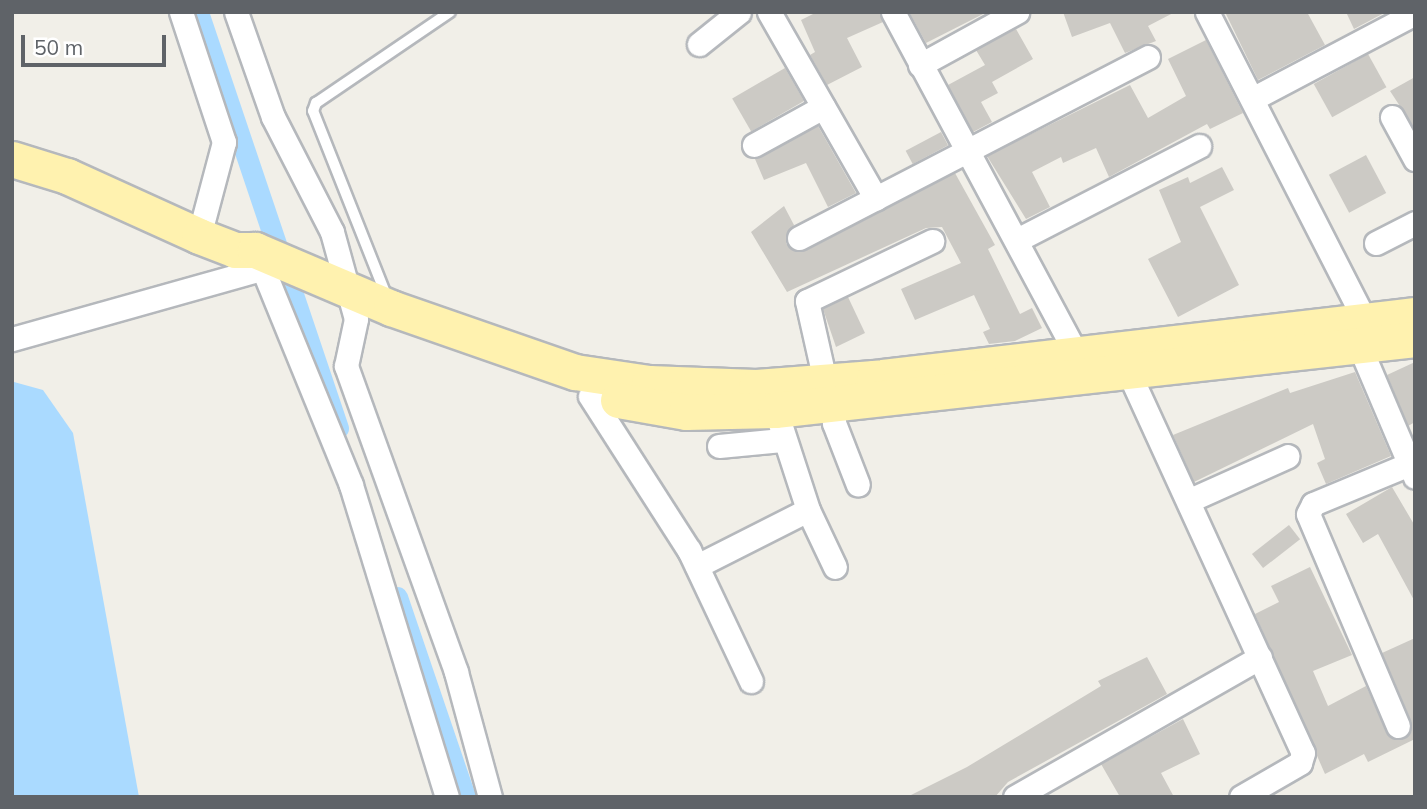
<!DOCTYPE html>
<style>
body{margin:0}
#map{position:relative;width:1427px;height:809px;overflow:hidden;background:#f1efe8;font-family:Mulish,sans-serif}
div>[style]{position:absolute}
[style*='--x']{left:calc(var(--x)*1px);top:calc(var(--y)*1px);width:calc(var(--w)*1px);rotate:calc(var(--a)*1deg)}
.water>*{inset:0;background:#aadaff}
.canal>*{height:21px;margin:-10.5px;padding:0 10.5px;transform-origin:10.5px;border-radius:10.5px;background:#aadaff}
.building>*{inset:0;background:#cccac5;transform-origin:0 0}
.roads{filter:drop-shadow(2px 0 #b5b8bc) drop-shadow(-2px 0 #b5b8bc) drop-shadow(0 2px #b5b8bc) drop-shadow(0 -2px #b5b8bc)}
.service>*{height:10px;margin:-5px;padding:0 5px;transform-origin:5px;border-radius:5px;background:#fff}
.minor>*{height:23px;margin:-11.5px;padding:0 11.5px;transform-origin:11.5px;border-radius:11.5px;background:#fff}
.primary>*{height:35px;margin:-17.5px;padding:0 17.5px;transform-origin:17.5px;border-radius:17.5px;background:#fff2af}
span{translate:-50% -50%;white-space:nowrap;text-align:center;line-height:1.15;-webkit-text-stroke:5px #fff;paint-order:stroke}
.frame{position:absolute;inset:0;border:14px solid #5f6368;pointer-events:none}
.scale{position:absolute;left:21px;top:35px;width:145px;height:32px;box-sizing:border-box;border:4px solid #5f6368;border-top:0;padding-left:9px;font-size:21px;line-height:24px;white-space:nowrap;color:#5f6368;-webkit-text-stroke:5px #fff;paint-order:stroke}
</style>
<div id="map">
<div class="water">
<div style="clip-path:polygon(14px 382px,43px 390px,73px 433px,139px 797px,12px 797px)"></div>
</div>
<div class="canal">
<div style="--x:198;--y:12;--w:439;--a:71.4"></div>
<div style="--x:397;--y:597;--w:211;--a:71.2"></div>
</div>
<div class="building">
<div style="clip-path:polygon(817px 12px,879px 12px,883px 22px,847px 38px,862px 67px,827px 85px,810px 55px,815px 52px,801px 20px)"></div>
<div style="clip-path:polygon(909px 12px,987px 12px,926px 43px)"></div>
<div style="clip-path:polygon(1063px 12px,1175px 12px,1148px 26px,1156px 41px,1125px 53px,1110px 23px,1072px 37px)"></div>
<div style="clip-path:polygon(1225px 12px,1307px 12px,1325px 45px,1258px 80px)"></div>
<div style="clip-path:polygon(1346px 12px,1386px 12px,1354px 29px)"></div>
<div style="clip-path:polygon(1016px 29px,1033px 59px,992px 82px,998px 93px,981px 102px,992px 122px,973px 132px,948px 85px,985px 65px,976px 50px)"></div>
<div style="clip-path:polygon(1206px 40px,1243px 113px,1210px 129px,1207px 124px,1109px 177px,1096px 148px,1063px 163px,1061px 157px,1032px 172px,1050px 207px,1026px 219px,987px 156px,1130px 85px,1148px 118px,1186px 96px,1168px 59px)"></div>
<div style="left:1368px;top:54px;width:38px;height:62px;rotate:61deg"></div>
<div style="left:785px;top:68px;width:38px;height:61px;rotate:60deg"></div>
<div style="clip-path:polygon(1415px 77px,1415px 129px,1390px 91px)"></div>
<div style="clip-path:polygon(818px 126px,856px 193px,828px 207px,806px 163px,764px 180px,755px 159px)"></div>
<div style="left:941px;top:132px;width:15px;height:40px;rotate:62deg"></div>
<div style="left:1366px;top:155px;width:43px;height:42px;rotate:62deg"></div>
<div style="clip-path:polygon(1222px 167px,1234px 190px,1200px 207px,1239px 285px,1178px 317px,1148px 259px,1181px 242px,1159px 190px,1188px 177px,1190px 183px)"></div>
<div style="clip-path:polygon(955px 173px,995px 245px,988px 249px,1020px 314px,1032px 308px,1042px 328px,1015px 341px,989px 344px,983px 332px,990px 329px,974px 295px,915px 320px,901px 289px,961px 263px,942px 227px,926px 228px,787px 292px,751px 232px,784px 206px,794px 225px,786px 244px,805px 251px)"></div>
<div style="clip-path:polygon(848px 297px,865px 333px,836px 347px,823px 309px)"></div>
<div style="clip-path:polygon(1415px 362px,1415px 422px,1408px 426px,1387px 375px)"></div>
<div style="clip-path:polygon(1355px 372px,1391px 456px,1326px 484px,1317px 463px,1325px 459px,1313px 424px,1194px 482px,1173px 435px,1288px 388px,1290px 393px)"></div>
<div style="clip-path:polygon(1392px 487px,1415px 526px,1415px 602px,1378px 534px,1363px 543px,1346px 514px)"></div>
<div style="left:1289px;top:525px;width:18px;height:47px;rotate:52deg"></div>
<div style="clip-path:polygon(1310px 567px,1352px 655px,1313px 671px,1328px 706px,1366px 686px,1389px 737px,1409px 735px,1411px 721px,1382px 653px,1415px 638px,1415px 739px,1368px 762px,1364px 754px,1325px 774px,1255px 614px,1279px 602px,1271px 586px)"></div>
<div style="clip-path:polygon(1147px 657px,1167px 694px,1008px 782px,995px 797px,907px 797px,967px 767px,1101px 686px,1098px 681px)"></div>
<div style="clip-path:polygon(1183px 719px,1200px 754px,1161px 773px,1174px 797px,1120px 797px,1101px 764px)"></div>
</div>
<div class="roads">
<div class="service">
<div style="--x:386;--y:295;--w:198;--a:-111.6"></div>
<div style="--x:313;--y:111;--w:9;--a:-69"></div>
<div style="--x:316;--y:103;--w:162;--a:-34.2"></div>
</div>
<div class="minor">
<div style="--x:181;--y:12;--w:137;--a:71.7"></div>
<div style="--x:224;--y:142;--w:97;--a:104.9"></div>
<div style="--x:236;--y:12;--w:111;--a:70.6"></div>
<div style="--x:273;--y:117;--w:129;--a:62.8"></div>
<div style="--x:332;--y:232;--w:90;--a:74.6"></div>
<div style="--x:356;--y:319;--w:48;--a:102"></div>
<div style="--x:346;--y:366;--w:325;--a:70.2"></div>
<div style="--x:456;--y:672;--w:130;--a:74.8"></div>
<div style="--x:769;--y:12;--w:215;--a:60.2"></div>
<div style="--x:893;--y:12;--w:385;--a:61.8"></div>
<div style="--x:1207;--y:12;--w:357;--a:62.9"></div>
<div style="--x:699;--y:44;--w:51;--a:-38.7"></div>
<div style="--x:920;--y:65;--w:111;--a:-28.7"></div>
<div style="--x:1254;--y:98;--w:182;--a:-27.8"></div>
<div style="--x:1392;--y:117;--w:48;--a:61.3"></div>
<div style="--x:754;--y:145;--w:79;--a:-28.8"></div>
<div style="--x:799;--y:238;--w:393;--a:-27.4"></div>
<div style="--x:1017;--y:240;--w:205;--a:-27.3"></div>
<div style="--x:1376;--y:243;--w:44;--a:-27.1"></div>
<div style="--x:267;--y:279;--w:222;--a:67.8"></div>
<div style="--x:351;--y:485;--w:326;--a:72.9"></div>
<div style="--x:12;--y:339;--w:251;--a:-15.7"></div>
<div style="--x:1359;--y:345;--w:143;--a:67"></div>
<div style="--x:1123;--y:360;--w:432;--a:65.4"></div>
<div style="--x:1303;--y:753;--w:10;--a:107"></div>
<div style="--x:1300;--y:763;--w:68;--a:150"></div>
<div style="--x:825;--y:381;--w:82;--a:-102.7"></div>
<div style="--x:807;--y:301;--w:139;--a:-25.6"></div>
<div style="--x:590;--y:396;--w:183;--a:57.3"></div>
<div style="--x:689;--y:550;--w:145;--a:64.7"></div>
<div style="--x:772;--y:399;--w:117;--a:72"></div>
<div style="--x:808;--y:510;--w:63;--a:64.7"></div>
<div style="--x:833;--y:405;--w:18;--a:87"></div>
<div style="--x:834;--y:423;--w:66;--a:68.8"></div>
<div style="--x:719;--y:446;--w:63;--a:-5.4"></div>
<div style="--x:1190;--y:500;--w:107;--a:-24.2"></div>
<div style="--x:697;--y:566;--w:124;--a:-26.8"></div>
<div style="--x:1398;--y:726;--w:230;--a:-113"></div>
<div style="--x:1308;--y:514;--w:11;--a:-63"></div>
<div style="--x:1313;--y:504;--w:104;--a:-22.6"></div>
<div style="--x:1015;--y:797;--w:282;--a:-29.7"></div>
</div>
<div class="primary">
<div style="--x:12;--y:159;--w:58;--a:17.2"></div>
<div style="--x:67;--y:176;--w:145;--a:24.4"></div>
<div style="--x:199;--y:236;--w:39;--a:21"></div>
<div style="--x:235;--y:250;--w:20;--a:0"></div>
<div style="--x:255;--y:250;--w:148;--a:23.1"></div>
<div style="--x:391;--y:308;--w:195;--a:19.2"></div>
<div style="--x:575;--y:372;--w:75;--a:8.5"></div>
<div style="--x:649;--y:383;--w:107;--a:2.1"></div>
<div style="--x:756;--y:387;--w:118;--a:-4.4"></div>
<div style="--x:874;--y:378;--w:545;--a:-6.64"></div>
<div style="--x:618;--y:400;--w:69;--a:10"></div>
<div style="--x:686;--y:412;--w:89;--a:-1.3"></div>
<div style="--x:775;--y:410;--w:644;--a:-6.33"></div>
</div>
</div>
<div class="frame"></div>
<div class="scale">50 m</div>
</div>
